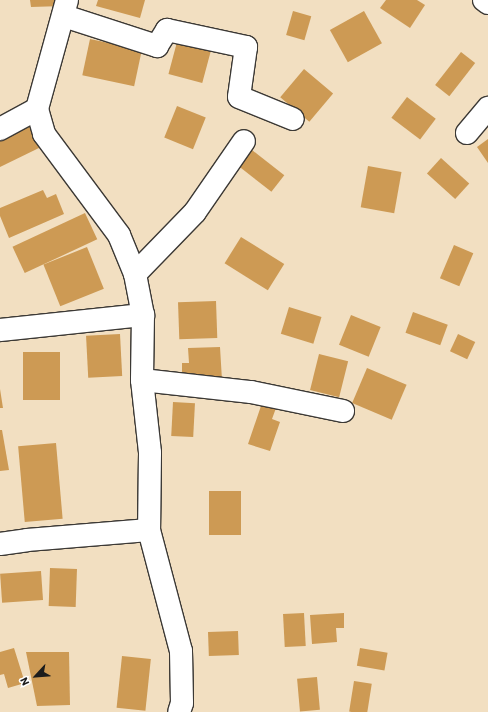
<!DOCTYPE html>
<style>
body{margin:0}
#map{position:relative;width:488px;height:712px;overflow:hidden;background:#f2dfc1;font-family:Itim,sans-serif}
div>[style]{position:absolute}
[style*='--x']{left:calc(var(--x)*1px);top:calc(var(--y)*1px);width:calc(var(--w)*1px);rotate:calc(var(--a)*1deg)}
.building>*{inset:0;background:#cd9a54;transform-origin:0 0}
.roads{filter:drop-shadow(1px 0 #3c3935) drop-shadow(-1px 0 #3c3935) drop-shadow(0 1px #3c3935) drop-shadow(0 -1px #3c3935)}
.minor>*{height:22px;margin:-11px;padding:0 11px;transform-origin:11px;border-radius:11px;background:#fff}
span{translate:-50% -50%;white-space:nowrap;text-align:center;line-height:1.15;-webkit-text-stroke:3px #fff;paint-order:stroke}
.north{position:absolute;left:16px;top:656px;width:40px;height:40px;-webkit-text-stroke:3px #fff;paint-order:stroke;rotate:244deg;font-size:11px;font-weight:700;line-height:16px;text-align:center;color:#1c1c1c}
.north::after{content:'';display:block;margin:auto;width:14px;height:18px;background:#1c1c1c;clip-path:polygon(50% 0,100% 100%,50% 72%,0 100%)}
</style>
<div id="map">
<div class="building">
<div style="clip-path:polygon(30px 0,63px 0,63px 6px,31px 7px)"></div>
<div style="clip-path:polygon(98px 0,145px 0,140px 18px,96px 6px)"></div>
<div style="clip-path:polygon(386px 0,417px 0,425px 5px,410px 28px,380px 8px)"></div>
<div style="left:293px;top:11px;width:19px;height:25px;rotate:16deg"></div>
<div style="left:364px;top:11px;width:37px;height:39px;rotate:61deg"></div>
<div style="left:90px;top:39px;width:53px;height:37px;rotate:12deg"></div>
<div style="left:177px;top:42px;width:35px;height:33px;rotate:15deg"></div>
<div style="left:461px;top:52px;width:18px;height:42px;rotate:38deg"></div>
<div style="left:304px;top:69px;width:38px;height:37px;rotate:40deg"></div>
<div style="left:407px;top:97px;width:36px;height:26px;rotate:37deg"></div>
<div style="left:177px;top:106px;width:31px;height:34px;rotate:22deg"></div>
<div style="clip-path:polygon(31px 126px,41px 147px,0 167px,0 141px)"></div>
<div style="clip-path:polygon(488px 139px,488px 163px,477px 147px)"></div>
<div style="left:252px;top:150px;width:41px;height:21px;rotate:38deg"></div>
<div style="left:441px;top:158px;width:38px;height:21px;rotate:42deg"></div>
<div style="left:368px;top:166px;width:34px;height:42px;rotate:10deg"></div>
<div style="clip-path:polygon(43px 190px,47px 198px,56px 194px,64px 214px,9px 238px,0 216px,0 208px)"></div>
<div style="left:85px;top:213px;width:29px;height:80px;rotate:65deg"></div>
<div style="left:241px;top:237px;width:51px;height:31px;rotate:32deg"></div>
<div style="left:454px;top:245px;width:21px;height:36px;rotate:23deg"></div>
<div style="left:87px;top:247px;width:45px;height:47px;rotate:68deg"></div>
<div style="left:216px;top:301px;width:37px;height:38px;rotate:88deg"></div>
<div style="left:289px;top:307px;width:34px;height:28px;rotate:17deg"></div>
<div style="left:413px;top:312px;width:37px;height:22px;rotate:20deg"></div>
<div style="left:351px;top:315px;width:32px;height:32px;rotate:22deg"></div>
<div style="left:120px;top:334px;width:42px;height:34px;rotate:87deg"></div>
<div style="left:458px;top:334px;width:19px;height:19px;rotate:25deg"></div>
<div style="clip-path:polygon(220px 347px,222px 380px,182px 381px,182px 363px,189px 363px,188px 348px)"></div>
<div style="left:23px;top:352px;width:37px;height:48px"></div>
<div style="left:319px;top:354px;width:30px;height:37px;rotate:14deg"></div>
<div style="left:367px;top:368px;width:43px;height:38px;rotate:23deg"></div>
<div style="clip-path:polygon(0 389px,3px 408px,0 408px)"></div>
<div style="left:173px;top:402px;width:22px;height:34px;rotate:3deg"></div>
<div style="clip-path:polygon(262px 403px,276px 408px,272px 419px,280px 422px,270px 451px,248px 444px)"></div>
<div style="clip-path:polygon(0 430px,2px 430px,9px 470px,0 471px)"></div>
<div style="left:56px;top:443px;width:76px;height:38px;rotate:85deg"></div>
<div style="left:241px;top:491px;width:44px;height:32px;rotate:90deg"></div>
<div style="left:50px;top:568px;width:27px;height:38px;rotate:2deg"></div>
<div style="left:41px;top:571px;width:29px;height:41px;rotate:86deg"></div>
<div style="left:304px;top:613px;width:33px;height:21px;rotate:87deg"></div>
<div style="clip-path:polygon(344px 613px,344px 628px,336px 628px,337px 642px,312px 644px,310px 615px)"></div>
<div style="left:238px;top:631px;width:24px;height:30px;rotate:88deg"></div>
<div style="clip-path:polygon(14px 648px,25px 683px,8px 688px,4px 674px,0 675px,0 652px)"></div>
<div style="left:360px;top:648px;width:28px;height:18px;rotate:10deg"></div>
<div style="clip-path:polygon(26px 652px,69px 652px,70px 705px,37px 706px)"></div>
<div style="left:122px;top:656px;width:29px;height:52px;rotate:6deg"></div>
<div style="left:317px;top:677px;width:33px;height:20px;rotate:85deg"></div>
<div style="left:354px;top:681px;width:18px;height:31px;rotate:9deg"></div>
</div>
<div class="roads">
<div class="minor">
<div style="--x:67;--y:0;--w:113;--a:105.4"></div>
<div style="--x:37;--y:109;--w:26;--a:74"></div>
<div style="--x:44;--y:134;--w:126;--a:53.4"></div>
<div style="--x:119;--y:235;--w:42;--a:67.7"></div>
<div style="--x:135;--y:274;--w:42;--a:79"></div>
<div style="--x:143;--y:315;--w:65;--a:90.9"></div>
<div style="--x:142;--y:380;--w:73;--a:83.7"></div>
<div style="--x:150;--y:453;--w:77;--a:90.7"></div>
<div style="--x:149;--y:530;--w:125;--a:75.2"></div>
<div style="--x:181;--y:651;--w:52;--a:88.9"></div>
<div style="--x:182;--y:703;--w:9;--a:108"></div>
<div style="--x:484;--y:0;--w:5;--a:37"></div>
<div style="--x:64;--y:16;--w:98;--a:17.9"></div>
<div style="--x:157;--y:46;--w:19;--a:-58"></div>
<div style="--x:167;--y:30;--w:81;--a:12.1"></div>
<div style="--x:246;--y:47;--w:50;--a:98"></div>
<div style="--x:239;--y:97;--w:58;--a:22.2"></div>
<div style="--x:0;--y:129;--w:42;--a:-28.4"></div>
<div style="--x:467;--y:133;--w:33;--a:-50"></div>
<div style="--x:135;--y:274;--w:86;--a:-45.9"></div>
<div style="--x:195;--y:212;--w:86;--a:-55.4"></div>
<div style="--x:0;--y:330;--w:144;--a:-6"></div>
<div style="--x:142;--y:380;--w:110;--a:6.3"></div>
<div style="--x:251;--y:392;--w:94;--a:11.7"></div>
<div style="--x:0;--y:544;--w:27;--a:-8"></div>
<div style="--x:27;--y:540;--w:122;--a:-4.7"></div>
</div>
</div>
<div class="north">N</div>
</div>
